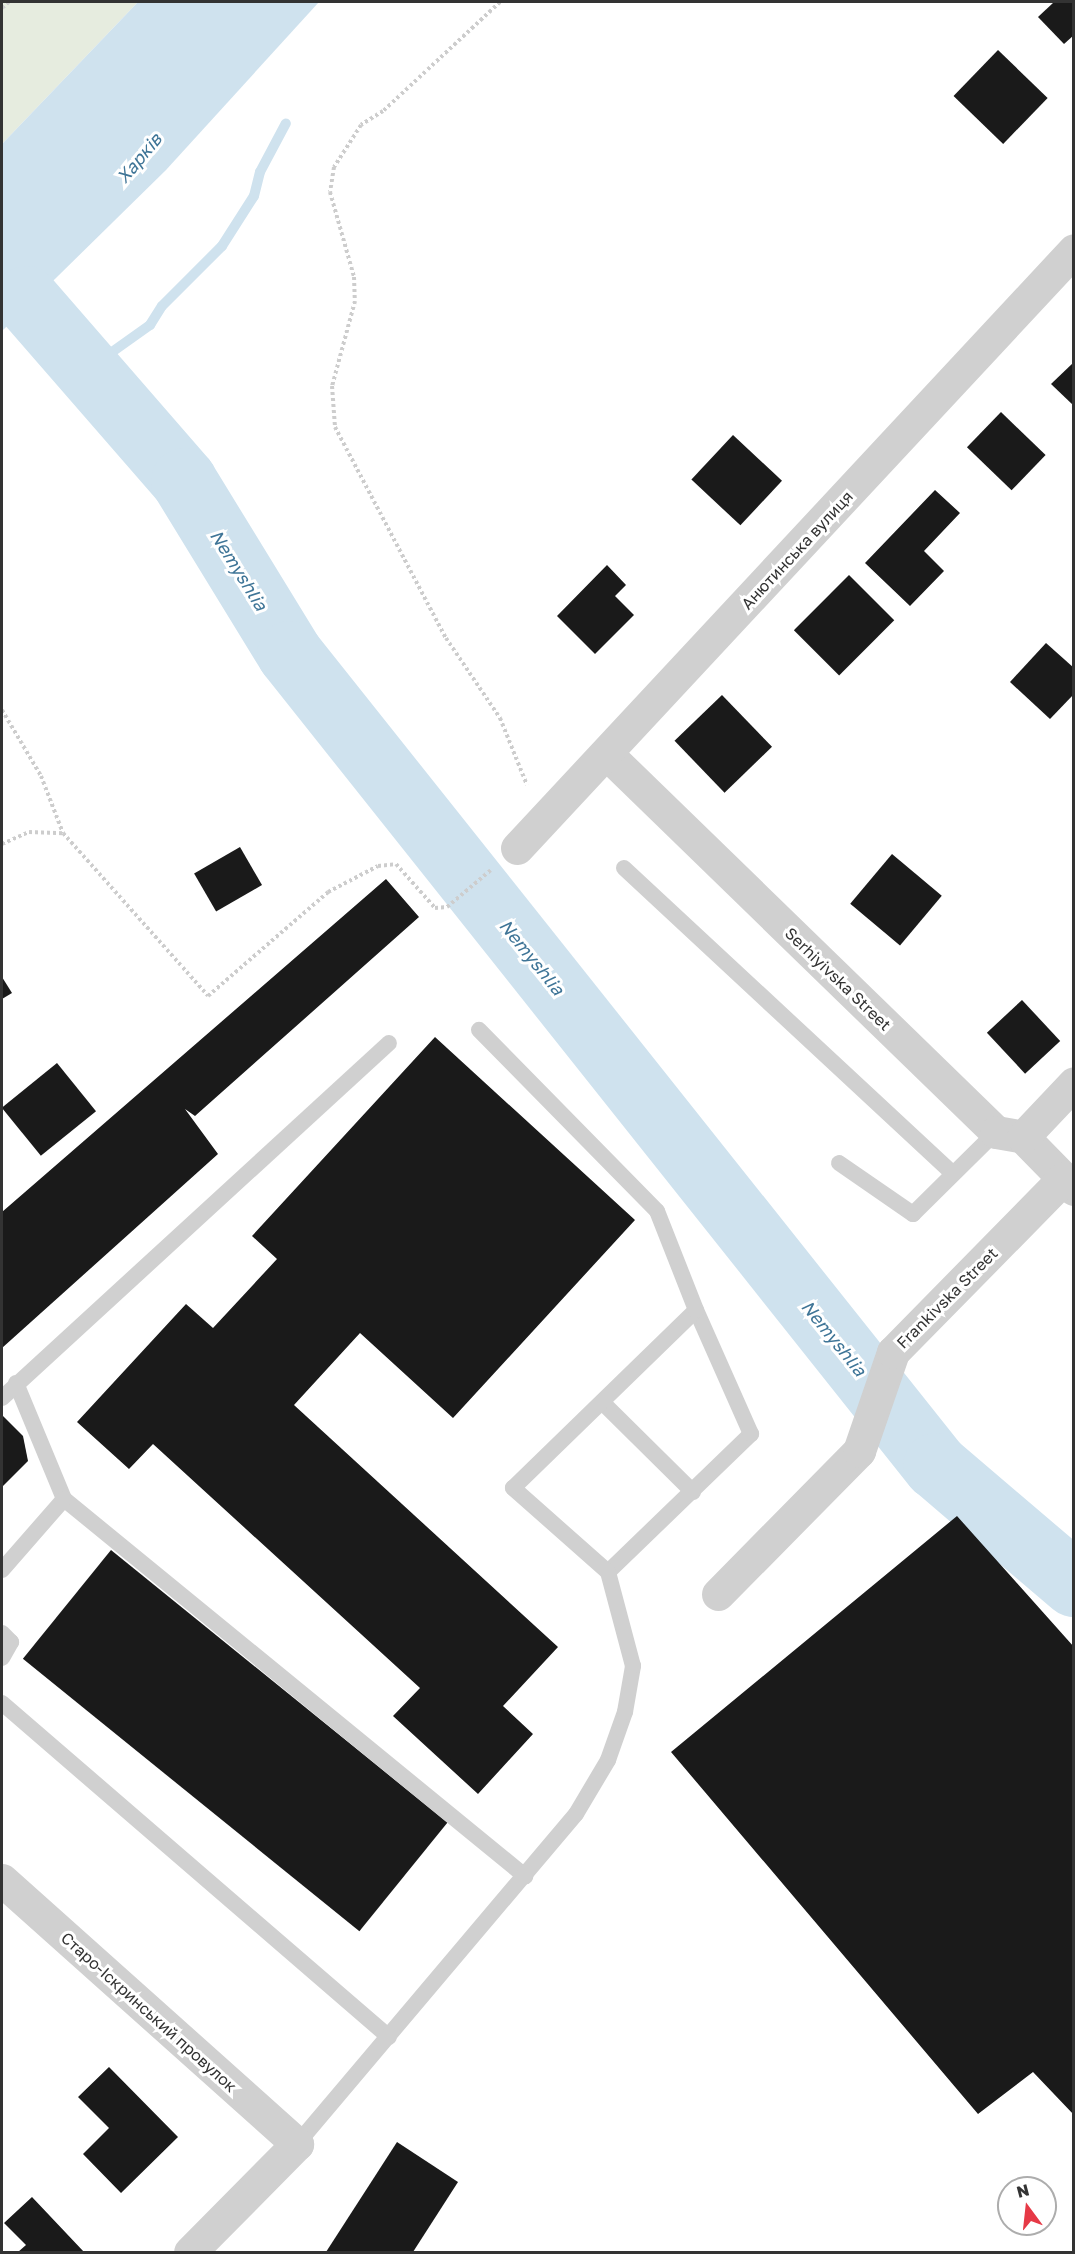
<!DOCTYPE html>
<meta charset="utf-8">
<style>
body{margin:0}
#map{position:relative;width:1075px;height:2254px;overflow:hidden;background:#fff;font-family:"Golos Text",sans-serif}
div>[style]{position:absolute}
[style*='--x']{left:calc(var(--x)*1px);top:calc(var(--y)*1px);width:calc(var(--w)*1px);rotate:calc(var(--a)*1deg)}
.green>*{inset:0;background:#e6ecdf}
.water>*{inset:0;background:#cfe2ee}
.stream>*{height:10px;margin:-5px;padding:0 5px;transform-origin:5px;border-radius:5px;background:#cfe2ee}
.river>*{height:66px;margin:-33px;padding:0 33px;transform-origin:33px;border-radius:33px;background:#cfe2ee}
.building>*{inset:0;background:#1a1a1a;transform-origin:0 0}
.path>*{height:4px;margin-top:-2px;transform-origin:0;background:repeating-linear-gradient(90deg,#cdcdcd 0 3px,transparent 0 6px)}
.service>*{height:16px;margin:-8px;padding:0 8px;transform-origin:8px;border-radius:8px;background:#d0d0d0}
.minor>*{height:33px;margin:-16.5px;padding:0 16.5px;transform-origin:16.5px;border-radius:16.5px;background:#d0d0d0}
span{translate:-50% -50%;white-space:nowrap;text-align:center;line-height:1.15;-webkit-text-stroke:6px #fff;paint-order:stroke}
.street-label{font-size:16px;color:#333}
.water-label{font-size:18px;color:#3f7597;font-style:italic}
.frame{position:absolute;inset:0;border:3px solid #333;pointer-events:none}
.north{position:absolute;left:997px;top:2176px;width:60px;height:60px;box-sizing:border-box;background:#fff;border:2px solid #adadad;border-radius:50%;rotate:345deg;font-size:16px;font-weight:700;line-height:24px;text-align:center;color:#333}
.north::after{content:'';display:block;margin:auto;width:21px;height:27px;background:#e63946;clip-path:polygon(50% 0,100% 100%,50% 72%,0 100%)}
</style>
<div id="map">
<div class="green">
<div style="clip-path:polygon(2px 2px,138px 2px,2px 144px)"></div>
</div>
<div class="water">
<div style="clip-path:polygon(138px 2px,319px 2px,166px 170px,2px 331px,2px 144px)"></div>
</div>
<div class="stream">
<div style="--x:83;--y:365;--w:32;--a:-24"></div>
<div style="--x:112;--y:352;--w:47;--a:-35.4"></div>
<div style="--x:150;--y:325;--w:22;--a:-58"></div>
<div style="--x:162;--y:306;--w:85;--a:-45"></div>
<div style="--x:222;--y:246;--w:59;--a:-57.4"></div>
<div style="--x:254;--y:196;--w:25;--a:-76"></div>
<div style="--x:260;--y:172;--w:55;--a:-62"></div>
</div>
<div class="river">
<div style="--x:26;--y:299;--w:241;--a:49"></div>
<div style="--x:184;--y:481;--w:203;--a:58.5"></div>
<div style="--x:290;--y:654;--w:1038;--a:51.5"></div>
<div style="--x:936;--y:1466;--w:182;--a:40.5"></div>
</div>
<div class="building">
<div style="clip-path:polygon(1054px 2px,1074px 2px,1074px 35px,1064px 44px,1038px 17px)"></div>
<div style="left:998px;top:50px;width:69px;height:64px;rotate:44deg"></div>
<div style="clip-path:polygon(1074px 362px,1074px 406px,1051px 384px)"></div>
<div style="left:1001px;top:412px;width:62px;height:49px;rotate:44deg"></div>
<div style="left:733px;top:435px;width:67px;height:61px;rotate:43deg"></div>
<div style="clip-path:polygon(935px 490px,960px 513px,924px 551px,944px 571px,910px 606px,865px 563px)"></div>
<div style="clip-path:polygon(607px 565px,626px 585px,615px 596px,634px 615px,595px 654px,557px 616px)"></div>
<div style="left:849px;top:575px;width:64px;height:78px;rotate:45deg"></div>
<div style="clip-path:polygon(1046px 643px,1074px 668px,1074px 694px,1050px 719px,1010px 682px)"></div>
<div style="left:722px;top:695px;width:72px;height:66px;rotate:46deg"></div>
<div style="left:240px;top:847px;width:44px;height:53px;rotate:60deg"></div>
<div style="left:892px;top:854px;width:65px;height:65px;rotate:40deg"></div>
<div style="clip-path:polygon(386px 879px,419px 917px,195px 1116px,185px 1109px,218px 1154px,2px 1348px,2px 1212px)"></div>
<div style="clip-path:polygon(2px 977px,12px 993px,2px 999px)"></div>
<div style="left:1022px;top:1000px;width:56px;height:48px;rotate:47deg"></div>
<div style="clip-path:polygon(435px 1037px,635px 1220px,453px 1418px,360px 1333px,294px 1405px,558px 1647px,503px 1706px,533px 1734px,478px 1794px,393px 1716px,420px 1688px,153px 1444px,129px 1469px,77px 1422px,186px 1304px,213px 1328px,277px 1259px,252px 1236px)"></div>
<div style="left:57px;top:1063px;width:62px;height:71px;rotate:51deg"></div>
<div style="clip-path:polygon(2px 1415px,23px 1436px,28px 1461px,2px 1487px)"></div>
<div style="clip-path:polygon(957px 1516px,1074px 1647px,1074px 2115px,1033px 2072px,978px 2114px,671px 1752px)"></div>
<div style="left:111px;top:1550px;width:433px;height:140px;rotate:39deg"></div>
<div style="clip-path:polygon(109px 2067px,178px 2137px,121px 2193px,83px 2154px,109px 2128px,78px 2097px)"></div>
<div style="clip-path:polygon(397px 2142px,458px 2182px,413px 2252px,326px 2252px)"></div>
<div style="clip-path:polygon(32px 2197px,84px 2252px,18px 2252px,26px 2245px,4px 2223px)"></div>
</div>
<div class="path">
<div style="--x:500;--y:2;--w:160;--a:137"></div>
<div style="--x:383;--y:111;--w:26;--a:148"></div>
<div style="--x:361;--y:125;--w:50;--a:122.7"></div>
<div style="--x:334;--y:167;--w:25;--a:99"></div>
<div style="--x:330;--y:192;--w:88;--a:74.2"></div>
<div style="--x:354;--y:277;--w:24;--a:88"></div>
<div style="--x:355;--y:301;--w:88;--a:105.1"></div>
<div style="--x:332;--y:386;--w:41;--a:85.8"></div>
<div style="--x:335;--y:427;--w:238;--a:62.3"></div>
<div style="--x:446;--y:638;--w:97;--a:56"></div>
<div style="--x:500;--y:718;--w:72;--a:68.1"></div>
<div style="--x:2;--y:8;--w:9;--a:-41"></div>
<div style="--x:2;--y:710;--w:77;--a:59.4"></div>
<div style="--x:41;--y:776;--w:61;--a:68.9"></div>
<div style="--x:63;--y:833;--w:218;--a:48.3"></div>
<div style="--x:208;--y:996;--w:159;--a:-40.9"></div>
<div style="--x:328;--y:892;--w:56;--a:-27.5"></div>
<div style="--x:378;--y:866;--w:18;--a:-6"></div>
<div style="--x:396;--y:864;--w:59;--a:48.4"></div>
<div style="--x:435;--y:908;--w:12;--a:-5"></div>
<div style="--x:447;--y:907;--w:57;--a:-40.1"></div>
<div style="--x:2;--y:844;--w:30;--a:-24"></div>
<div style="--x:29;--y:832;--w:34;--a:2"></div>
</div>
<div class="service">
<div style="--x:624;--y:868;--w:449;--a:42.9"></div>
<div style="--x:839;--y:1163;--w:90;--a:34.6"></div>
<div style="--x:913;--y:1214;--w:117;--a:-44.7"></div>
<div style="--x:16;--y:1383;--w:126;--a:67.5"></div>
<div style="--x:64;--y:1499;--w:596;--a:39.28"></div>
<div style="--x:2;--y:1398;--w:525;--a:-42.53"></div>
<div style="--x:602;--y:1402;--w:128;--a:44.7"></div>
<div style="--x:2;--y:1570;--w:94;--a:-48.9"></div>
<div style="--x:608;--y:1572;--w:199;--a:-44"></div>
<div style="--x:751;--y:1434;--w:136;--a:-113.9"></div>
<div style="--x:2;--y:1633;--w:13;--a:45"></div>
<div style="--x:11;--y:1642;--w:18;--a:119"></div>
<div style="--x:2;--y:1703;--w:511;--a:40.8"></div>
<div style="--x:297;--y:2144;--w:432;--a:-49.8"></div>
<div style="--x:576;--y:1814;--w:63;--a:-59.3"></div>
<div style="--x:608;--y:1760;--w:51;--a:-70.5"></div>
<div style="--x:625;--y:1712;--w:47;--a:-80.1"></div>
<div style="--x:633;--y:1666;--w:97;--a:-104.9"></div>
<div style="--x:608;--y:1572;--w:127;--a:-138.5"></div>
<div style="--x:513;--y:1488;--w:255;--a:-44.2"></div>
<div style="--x:696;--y:1310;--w:106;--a:-111.5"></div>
<div style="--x:657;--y:1211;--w:254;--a:-134.5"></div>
</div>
<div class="minor">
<div style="--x:608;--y:755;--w:541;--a:44.18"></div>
<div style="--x:996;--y:1132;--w:27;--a:10"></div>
<div style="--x:1023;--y:1137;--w:73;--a:45.6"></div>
<div style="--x:517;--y:848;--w:817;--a:-47.03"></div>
<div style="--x:1023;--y:1137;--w:74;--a:-46.6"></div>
<div style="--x:718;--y:1594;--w:201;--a:-45.4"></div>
<div style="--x:859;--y:1451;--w:105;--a:-71"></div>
<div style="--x:893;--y:1352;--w:243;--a:-45.5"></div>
<div style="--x:2;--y:1880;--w:396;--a:41.8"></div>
<div style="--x:297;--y:2144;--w:152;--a:134.7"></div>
</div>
<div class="street-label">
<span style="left:797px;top:550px;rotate:-47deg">Анютинська вулиця</span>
<span style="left:838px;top:979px;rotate:44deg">Serhiyivska Street</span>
<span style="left:947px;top:1298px;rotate:-45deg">Frankivska Street</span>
<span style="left:149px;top:2012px;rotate:42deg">Старо-Іскринський провулок</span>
</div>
<div class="water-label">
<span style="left:139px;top:158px;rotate:-50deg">Харків</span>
<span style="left:239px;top:570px;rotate:58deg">Nemyshlia</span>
<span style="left:532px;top:957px;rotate:51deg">Nemyshlia</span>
<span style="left:834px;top:1338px;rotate:51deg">Nemyshlia</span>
</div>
<div class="frame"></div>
<div class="north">N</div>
</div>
